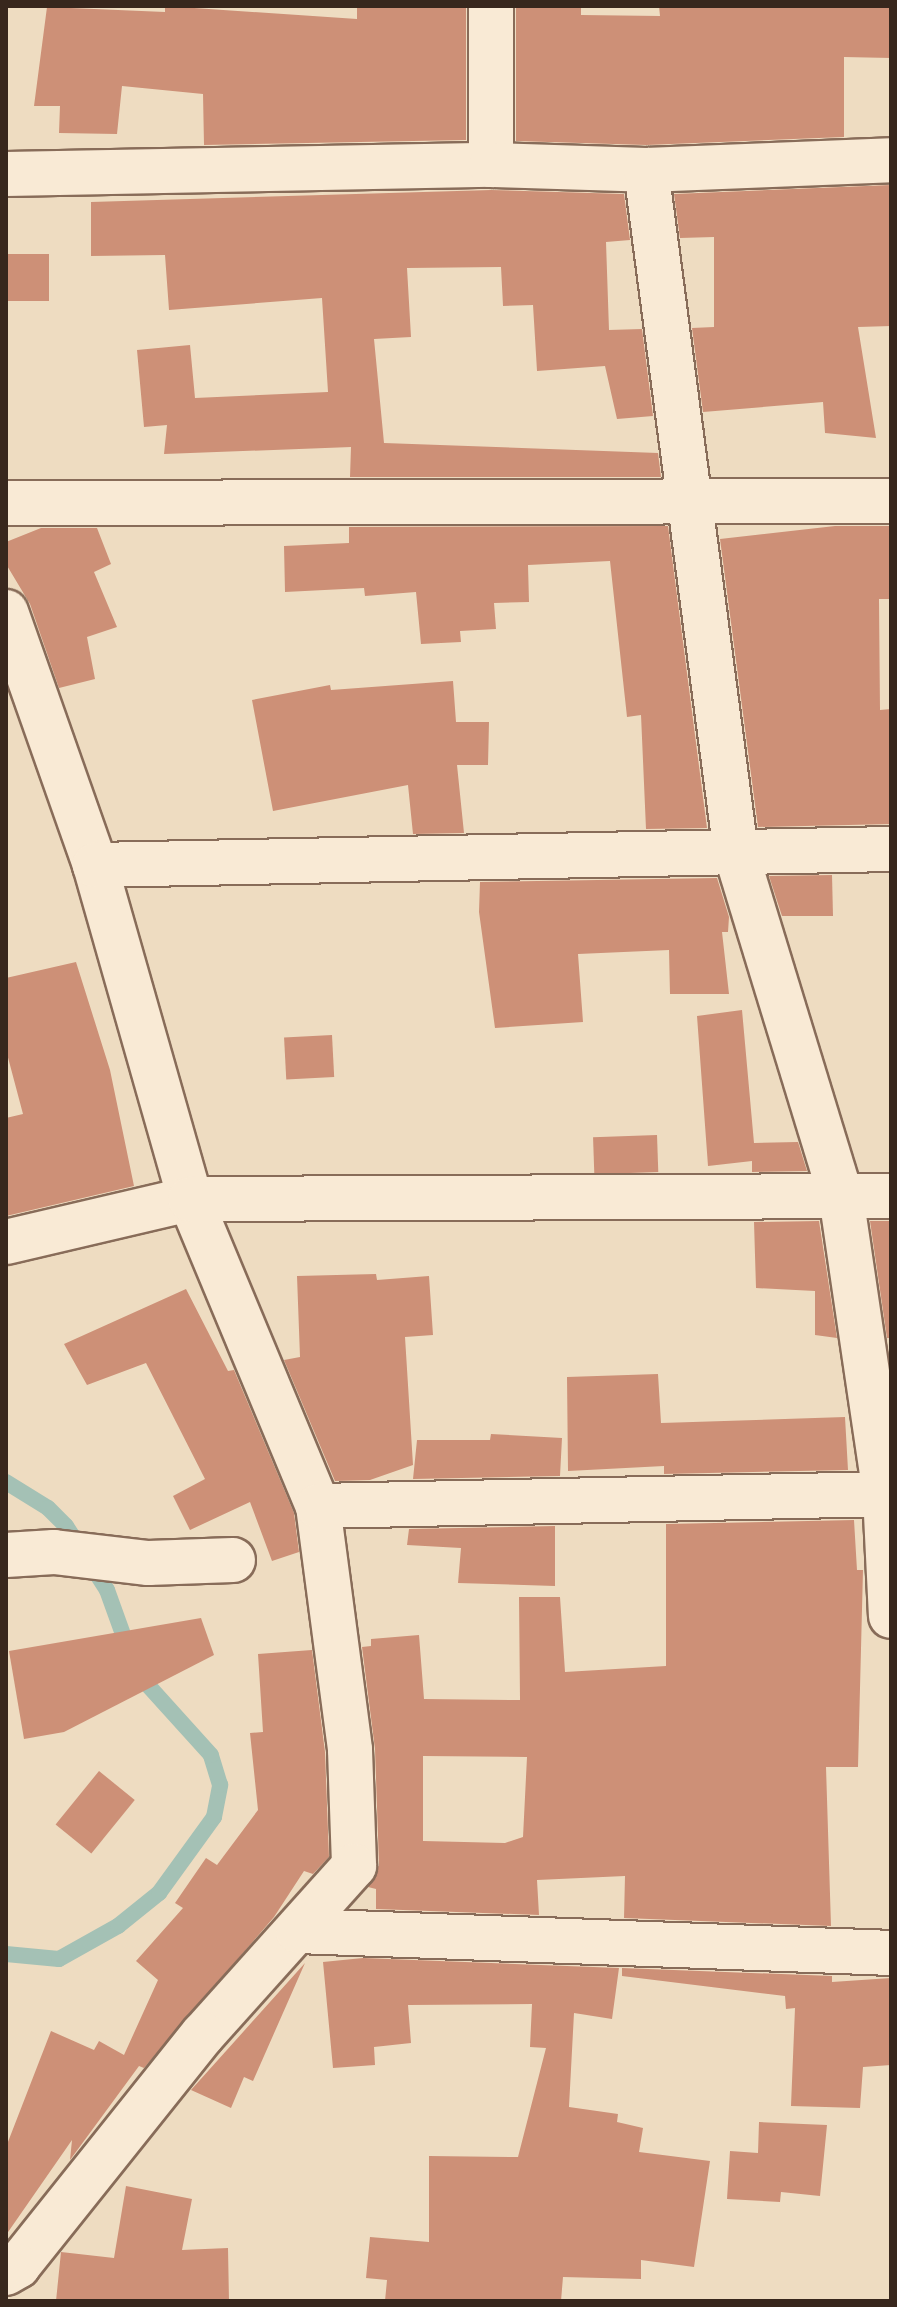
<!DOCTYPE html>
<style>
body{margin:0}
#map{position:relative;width:897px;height:2307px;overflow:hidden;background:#eedcc1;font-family:"PT Serif",serif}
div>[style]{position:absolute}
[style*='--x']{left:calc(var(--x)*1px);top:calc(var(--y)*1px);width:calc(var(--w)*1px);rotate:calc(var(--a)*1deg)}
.stream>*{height:16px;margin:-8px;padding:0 8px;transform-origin:8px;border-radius:8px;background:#a4c1b5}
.building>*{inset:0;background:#cd9077;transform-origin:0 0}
.roads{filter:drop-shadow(2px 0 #886c59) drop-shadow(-2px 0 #886c59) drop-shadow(0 2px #886c59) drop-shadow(0 -2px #886c59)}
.minor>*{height:44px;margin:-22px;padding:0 22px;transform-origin:22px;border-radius:22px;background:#f9ead5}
span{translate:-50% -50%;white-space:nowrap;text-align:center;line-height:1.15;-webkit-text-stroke:8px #f6e7d1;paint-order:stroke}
.frame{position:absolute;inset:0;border:8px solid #38271d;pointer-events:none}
</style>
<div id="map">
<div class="stream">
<div style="--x:6;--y:1482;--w:49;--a:31.8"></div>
<div style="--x:48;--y:1508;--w:25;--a:45"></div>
<div style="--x:66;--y:1526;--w:76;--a:57.4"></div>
<div style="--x:107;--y:1590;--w:65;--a:70.2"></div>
<div style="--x:6;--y:1954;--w:53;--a:5.4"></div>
<div style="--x:59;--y:1959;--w:68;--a:-29.2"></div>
<div style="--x:118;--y:1926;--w:53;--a:-38.8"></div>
<div style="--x:159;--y:1893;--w:94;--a:-54.1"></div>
<div style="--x:214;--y:1817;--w:33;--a:-79"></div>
<div style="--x:220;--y:1785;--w:31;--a:-107"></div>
<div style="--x:211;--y:1755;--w:110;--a:-132.1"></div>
</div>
<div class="building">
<div style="clip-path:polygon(165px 6px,357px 19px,357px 6px,466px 6px,466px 140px,204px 145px,203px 94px,122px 86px,117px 134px,59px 133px,60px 106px,34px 106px,47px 7px,165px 12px)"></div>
<div style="clip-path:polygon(516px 6px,581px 6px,581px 15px,660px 16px,659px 6px,891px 6px,891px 58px,844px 57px,844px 137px,646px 145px,516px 141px)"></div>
<div style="clip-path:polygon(891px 185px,891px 326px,858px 327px,876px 438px,825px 433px,823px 402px,703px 412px,692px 328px,714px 327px,714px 237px,680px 238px,674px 194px)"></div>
<div style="clip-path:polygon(491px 190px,624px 194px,630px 240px,606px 242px,609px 330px,642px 329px,653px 416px,617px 419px,605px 366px,537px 371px,533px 305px,503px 306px,501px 267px,407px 268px,411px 337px,374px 339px,384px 443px,658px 453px,661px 477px,350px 477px,351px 447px,164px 454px,167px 425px,144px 427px,137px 350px,190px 345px,195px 398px,328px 392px,322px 298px,169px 310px,165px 255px,91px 256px,91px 202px)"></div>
<div style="left:6px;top:254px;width:43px;height:47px"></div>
<div style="clip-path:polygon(668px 526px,707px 828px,646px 829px,641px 715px,627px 717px,610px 561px,528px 565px,529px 602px,494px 603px,496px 629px,460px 631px,461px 642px,421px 644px,416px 592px,365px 596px,364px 588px,285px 592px,284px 546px,349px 543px,349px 527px)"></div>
<div style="clip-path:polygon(835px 526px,891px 526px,891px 599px,879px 599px,880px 710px,891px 709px,891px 824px,758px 827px,720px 539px)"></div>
<div style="clip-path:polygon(41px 528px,97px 528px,111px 564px,94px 572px,117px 627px,87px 637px,95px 679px,59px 688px,30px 604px,6px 564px,6px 542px)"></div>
<div style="clip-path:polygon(453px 681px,456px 722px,489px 722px,488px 765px,457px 765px,464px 833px,413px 834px,408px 785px,273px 811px,252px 700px,330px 685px,331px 690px)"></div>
<div style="clip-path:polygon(832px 875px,833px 916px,782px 916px,769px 876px)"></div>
<div style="clip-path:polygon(717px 878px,729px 917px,728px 932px,722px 932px,729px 994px,670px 994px,669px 950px,578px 954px,583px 1022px,495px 1028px,479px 912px,480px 882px)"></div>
<div style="clip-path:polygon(76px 962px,110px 1070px,134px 1186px,6px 1216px,6px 1118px,23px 1114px,6px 1050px,6px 978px)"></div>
<div style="clip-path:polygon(742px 1010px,754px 1143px,798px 1142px,807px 1171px,752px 1172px,752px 1161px,708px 1166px,697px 1016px)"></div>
<div style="left:332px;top:1035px;width:42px;height:48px;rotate:87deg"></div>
<div style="left:657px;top:1135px;width:37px;height:64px;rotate:88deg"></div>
<div style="clip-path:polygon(819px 1221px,837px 1338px,815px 1335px,815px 1291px,756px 1288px,754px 1222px)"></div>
<div style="clip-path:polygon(870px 1221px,891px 1221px,891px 1338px,887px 1338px)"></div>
<div style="clip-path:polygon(376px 1274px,377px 1280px,429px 1276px,433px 1335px,405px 1337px,413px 1465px,370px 1480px,335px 1481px,284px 1360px,300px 1357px,297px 1276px)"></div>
<div style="clip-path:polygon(186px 1289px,228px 1371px,234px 1370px,294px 1513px,299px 1552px,272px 1561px,250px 1502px,190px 1530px,173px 1496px,205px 1479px,146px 1363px,87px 1385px,64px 1344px)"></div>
<div style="clip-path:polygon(658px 1374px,661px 1423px,845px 1417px,848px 1470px,664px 1474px,664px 1466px,568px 1471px,567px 1377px)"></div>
<div style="clip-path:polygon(491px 1434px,562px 1438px,560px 1476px,413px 1479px,417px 1440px,490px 1440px)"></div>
<div style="clip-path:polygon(evenodd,854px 1520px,857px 1570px,863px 1570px,858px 1767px,826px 1767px,831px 1926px,624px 1918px,625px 1876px,537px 1880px,539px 1915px,376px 1909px,376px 1889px,368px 1887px,379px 1865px,375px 1749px,362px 1647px,371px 1646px,371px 1639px,419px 1635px,424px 1699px,520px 1700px,519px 1597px,560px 1597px,565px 1672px,666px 1666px,666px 1524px,854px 1520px,423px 1756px,527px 1757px,523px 1837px,505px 1843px,423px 1841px,423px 1756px)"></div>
<div style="clip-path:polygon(555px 1526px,555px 1586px,458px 1583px,461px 1548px,407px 1545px,409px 1529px)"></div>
<div style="clip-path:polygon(201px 1618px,214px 1655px,64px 1732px,24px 1739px,9px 1651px)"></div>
<div style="clip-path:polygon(312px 1650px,325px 1752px,329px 1857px,313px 1874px,304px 1871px,274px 1917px,144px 2068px,139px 2066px,70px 2160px,72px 2140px,6px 2235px,6px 2147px,51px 2031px,94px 2050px,99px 2041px,124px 2055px,158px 1980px,136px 1961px,183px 1908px,175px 1903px,206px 1858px,217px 1865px,258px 1810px,250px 1733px,263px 1732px,258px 1654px)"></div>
<div style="left:99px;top:1771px;width:46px;height:69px;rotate:39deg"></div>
<div style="clip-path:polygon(363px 1958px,619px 1968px,612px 2019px,574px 2013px,569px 2107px,618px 2114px,617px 2122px,643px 2128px,639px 2152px,710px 2161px,694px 2267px,641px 2260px,641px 2279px,563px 2277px,561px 2301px,385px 2301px,387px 2280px,366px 2278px,370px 2237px,429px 2242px,429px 2156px,518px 2157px,546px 2048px,530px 2047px,532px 2004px,408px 2005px,411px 2043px,374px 2047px,375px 2065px,333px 2068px,323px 1962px)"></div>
<div style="clip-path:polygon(305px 1963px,253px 2081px,244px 2077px,231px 2108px,191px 2090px)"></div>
<div style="clip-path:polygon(622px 1968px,832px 1976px,832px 1982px,891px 1978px,891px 2065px,863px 2067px,860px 2108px,791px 2106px,795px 2008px,786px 2009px,785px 1996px,622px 1976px)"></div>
<div style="clip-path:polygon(759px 2122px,827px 2125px,820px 2196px,781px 2192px,780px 2202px,727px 2199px,730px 2151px,758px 2153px)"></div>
<div style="clip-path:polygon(126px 2186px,192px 2199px,182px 2250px,228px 2248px,229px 2301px,56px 2301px,61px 2252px,114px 2258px)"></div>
</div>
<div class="roads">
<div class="minor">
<div style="--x:491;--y:6;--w:159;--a:90"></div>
<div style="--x:646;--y:170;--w:689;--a:82.49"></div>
<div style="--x:736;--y:853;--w:359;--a:73"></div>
<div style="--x:841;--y:1196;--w:301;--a:81.6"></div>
<div style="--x:885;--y:1494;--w:122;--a:87.2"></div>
<div style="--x:6;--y:174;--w:485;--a:-1.1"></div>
<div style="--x:491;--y:165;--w:155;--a:1.8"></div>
<div style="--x:646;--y:170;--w:245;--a:-2.3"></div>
<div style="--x:6;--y:503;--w:885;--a:-0.13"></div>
<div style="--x:6;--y:612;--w:268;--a:70.6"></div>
<div style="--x:95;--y:865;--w:347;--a:74.1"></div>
<div style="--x:190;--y:1199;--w:333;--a:67.4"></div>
<div style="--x:318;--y:1506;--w:246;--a:82.5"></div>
<div style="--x:350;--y:1750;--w:116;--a:88"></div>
<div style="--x:354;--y:1866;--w:226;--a:131.9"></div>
<div style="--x:203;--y:2034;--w:297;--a:128.6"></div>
<div style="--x:18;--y:2266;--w:14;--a:150"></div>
<div style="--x:95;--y:865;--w:796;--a:-1.15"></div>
<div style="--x:6;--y:1242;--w:189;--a:-13.2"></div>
<div style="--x:190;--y:1199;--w:701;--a:-0.25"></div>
<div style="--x:318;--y:1506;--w:573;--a:-1.2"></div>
<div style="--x:6;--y:1555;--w:48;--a:-3.6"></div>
<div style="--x:54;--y:1552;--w:95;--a:6.7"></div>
<div style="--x:148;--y:1563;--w:85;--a:-2"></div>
<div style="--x:298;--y:1931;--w:593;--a:2.12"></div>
</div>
</div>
<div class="frame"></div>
</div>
